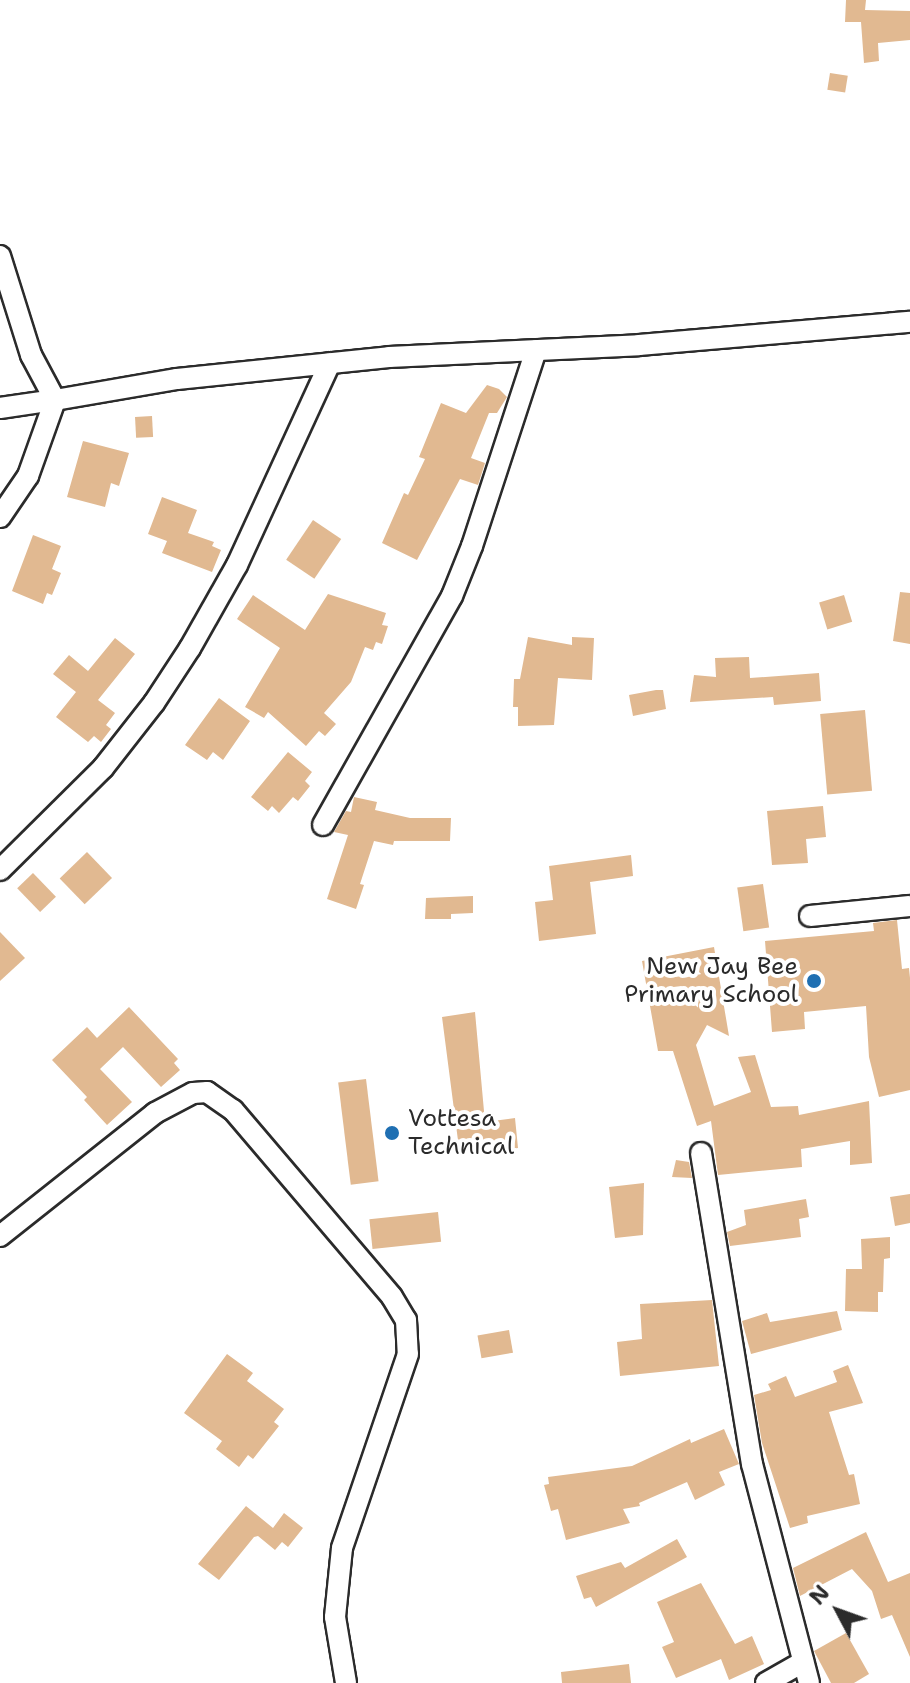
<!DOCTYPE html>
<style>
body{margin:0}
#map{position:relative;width:910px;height:1683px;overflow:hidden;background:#fff;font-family:"Shantell Sans",sans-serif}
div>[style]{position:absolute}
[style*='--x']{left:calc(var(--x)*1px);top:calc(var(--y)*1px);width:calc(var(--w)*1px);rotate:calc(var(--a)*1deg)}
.building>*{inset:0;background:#e1b991;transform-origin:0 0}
.roads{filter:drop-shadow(2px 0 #2b2b2b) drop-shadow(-2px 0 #2b2b2b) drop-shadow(0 2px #2b2b2b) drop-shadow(0 -2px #2b2b2b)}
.street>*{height:20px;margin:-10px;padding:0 10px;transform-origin:10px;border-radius:10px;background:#fff}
.dots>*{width:22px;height:22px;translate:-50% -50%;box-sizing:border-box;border:4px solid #fff;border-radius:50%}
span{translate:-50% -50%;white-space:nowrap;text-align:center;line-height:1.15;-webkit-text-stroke:8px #fff;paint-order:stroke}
.poi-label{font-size:24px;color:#2b2b2b}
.right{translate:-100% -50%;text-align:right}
.left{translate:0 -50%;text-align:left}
.north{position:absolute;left:798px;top:1571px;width:80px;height:80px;-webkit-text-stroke:6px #fff;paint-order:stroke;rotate:311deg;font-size:22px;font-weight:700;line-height:32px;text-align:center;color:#2b2b2b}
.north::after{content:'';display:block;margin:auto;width:28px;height:36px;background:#2b2b2b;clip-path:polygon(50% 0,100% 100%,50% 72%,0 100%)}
</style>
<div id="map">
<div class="building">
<div style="clip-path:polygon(846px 0,866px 0,865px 10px,910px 11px,910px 40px,878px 43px,879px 61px,864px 63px,861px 22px,845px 22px)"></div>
<div style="left:830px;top:73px;width:18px;height:17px;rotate:9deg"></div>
<div style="clip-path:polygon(487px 385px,499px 389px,507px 397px,497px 413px,489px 413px,471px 458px,485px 463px,478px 485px,460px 479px,417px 560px,382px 543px,404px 493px,408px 495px,425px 459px,419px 457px,441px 403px,466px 413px)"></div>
<div style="left:152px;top:416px;width:21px;height:17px;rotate:87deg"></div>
<div style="clip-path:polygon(83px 441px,129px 453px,119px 486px,111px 483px,105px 507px,67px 497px)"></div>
<div style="clip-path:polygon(162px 497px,197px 510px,188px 533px,214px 542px,212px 546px,221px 550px,212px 572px,162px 553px,167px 541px,148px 534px)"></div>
<div style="left:313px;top:520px;width:34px;height:48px;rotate:34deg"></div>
<div style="clip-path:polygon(33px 535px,61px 546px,52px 569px,61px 573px,52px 595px,47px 593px,43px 604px,12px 591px)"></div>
<div style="clip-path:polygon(900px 592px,910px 593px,910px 644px,893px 641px)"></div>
<div style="clip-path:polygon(328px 594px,386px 613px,382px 625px,388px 626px,382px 644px,376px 642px,373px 650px,365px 647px,351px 682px,324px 713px,336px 724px,325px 736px,319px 731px,306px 746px,268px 712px,264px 718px,245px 707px,280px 648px,237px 619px,253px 595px,305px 630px)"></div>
<div style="left:844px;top:595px;width:28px;height:26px;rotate:73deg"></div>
<div style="clip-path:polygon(528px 637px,572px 645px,572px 637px,594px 638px,592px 680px,558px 678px,554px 725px,518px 726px,518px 707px,513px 707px,514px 679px,520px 679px)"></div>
<div style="clip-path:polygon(115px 638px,135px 654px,98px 700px,115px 713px,106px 725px,111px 729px,101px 742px,94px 736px,88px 742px,56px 717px,76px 692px,53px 674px,69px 655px,88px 671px)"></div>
<div style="clip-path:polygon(749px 657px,750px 678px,819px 673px,821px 701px,774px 705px,773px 697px,690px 702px,694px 675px,716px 677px,715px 658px)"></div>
<div style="clip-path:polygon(656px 690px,663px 690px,666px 709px,633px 716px,629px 695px)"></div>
<div style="clip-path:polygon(219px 698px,250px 721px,223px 760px,213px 752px,207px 760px,185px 745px)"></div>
<div style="left:865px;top:710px;width:81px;height:45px;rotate:85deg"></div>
<div style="clip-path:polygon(288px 752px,312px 772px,305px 781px,310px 786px,298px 801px,293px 797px,279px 813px,272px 806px,268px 811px,251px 797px)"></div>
<div style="clip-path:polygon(354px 797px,377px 802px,375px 810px,410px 818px,451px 818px,450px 841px,394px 841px,393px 845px,374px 841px,360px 884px,364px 885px,356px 909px,327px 899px,348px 835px,334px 832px,346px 811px,351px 812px)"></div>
<div style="clip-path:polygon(823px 806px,826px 837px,806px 839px,808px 863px,772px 865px,767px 811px)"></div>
<div style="left:87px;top:852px;width:36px;height:38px;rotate:46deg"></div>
<div style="clip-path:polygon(631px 855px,633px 876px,590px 882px,596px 934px,539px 941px,535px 902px,553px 900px,549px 866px)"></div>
<div style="left:33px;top:873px;width:33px;height:22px;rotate:46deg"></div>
<div style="left:763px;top:884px;width:44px;height:26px;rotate:82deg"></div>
<div style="clip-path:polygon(473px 896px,473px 913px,451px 914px,451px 919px,425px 919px,426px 898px)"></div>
<div style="clip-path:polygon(897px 920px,902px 969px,909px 968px,910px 978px,910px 1090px,879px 1097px,869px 1057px,866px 1006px,804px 1012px,805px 1029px,772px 1032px,765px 941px,874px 931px,873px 923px)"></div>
<div style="clip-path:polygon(0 932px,25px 958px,0 981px)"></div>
<div style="clip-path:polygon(714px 947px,729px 1036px,707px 1025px,696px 1045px,714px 1106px,751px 1092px,738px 1057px,755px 1055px,771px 1107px,798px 1106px,799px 1115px,869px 1101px,872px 1163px,850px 1165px,850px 1141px,801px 1149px,802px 1167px,718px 1175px,711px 1121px,697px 1126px,673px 1051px,658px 1051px,642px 961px)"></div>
<div style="clip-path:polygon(129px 1007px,178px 1059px,174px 1063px,180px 1070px,161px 1087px,123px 1047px,100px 1069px,132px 1102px,107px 1125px,84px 1100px,87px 1097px,52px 1060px,87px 1027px,97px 1038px)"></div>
<div style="clip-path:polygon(475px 1012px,485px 1122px,515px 1118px,518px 1148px,460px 1156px,442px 1017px)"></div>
<div style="left:366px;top:1079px;width:103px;height:28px;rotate:83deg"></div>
<div style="clip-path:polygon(676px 1160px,689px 1162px,692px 1178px,672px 1177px)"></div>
<div style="clip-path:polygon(644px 1183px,643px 1235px,615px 1238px,609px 1187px)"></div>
<div style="clip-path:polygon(910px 1194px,910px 1223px,895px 1226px,890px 1197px)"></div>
<div style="clip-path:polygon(806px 1199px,809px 1217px,799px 1219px,801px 1237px,730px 1246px,727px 1232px,746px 1225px,744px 1210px)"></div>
<div style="left:438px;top:1212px;width:30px;height:69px;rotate:84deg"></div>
<div style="clip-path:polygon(890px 1237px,890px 1258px,884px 1259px,883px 1292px,878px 1292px,878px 1312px,845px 1311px,846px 1269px,862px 1269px,861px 1239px)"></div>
<div style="clip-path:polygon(712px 1300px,719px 1366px,620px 1376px,617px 1342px,642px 1339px,640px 1304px)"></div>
<div style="clip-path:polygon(837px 1311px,842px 1330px,751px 1354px,742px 1321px,767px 1313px,770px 1322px)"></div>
<div style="left:509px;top:1330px;width:23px;height:32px;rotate:80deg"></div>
<div style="clip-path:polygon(227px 1354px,253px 1373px,247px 1381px,284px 1409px,274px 1422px,279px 1426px,253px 1459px,248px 1455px,239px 1467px,216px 1449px,222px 1441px,184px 1413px)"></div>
<div style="clip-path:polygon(848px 1365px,863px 1403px,829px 1412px,849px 1475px,854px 1474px,860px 1504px,807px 1516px,808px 1523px,790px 1528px,762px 1443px,754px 1395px,771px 1390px,768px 1384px,786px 1376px,795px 1397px,837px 1382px,833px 1371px)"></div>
<div style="clip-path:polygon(724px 1429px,739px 1464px,719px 1472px,725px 1485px,695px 1500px,687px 1482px,639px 1503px,640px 1506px,623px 1509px,630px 1523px,566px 1540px,558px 1509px,551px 1511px,544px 1485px,549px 1484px,548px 1477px,632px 1466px,690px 1439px,691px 1443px)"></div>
<div style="clip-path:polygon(246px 1506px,273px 1528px,284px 1513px,303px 1528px,288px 1547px,282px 1542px,275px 1550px,258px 1536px,254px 1537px,219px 1580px,198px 1564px)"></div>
<div style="clip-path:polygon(866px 1532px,888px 1582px,910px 1573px,910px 1657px,892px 1615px,881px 1619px,872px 1591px,852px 1569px,800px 1596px,793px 1568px)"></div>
<div style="clip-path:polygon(677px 1539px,687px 1557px,596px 1607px,591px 1597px,584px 1599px,576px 1576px,621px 1562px,625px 1568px)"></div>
<div style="clip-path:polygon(701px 1583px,735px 1644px,752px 1636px,764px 1664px,729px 1680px,721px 1659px,676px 1678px,662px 1647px,674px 1642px,657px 1602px)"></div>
<div style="clip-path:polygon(846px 1633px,869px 1674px,854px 1683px,831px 1683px,814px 1651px)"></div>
<div style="clip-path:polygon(629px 1664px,631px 1683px,562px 1683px,561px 1672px)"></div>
</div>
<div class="roads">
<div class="street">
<div style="--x:0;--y:256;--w:104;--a:72.6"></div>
<div style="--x:31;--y:355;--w:51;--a:61.9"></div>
<div style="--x:55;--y:400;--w:124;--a:-9.8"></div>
<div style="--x:177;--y:379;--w:213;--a:-5.9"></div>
<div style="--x:389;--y:357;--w:250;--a:-2.7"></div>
<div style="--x:639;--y:345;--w:272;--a:-4.9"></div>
<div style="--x:0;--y:408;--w:56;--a:-8.3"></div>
<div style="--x:0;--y:517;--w:50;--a:-55.7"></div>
<div style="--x:28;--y:476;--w:81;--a:-70.4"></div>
<div style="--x:323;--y:825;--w:263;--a:-60.6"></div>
<div style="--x:452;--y:596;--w:54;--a:-68.2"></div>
<div style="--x:472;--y:546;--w:206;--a:-71.9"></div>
<div style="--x:0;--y:870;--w:145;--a:-44.7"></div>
<div style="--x:103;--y:768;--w:83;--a:-51.9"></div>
<div style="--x:154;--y:703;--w:66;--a:-56.8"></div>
<div style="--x:190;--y:648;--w:95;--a:-60.5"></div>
<div style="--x:237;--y:565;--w:222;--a:-65.3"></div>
<div style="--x:810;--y:916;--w:100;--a:-5.7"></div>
<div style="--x:701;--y:1153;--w:315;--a:80.7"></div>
<div style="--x:752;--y:1464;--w:226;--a:75.4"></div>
<div style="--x:0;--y:1236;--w:198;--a:-38.4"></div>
<div style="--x:155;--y:1113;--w:43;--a:-27.8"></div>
<div style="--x:193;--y:1093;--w:14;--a:-4"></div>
<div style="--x:207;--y:1092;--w:32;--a:35"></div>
<div style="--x:233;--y:1110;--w:245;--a:49.6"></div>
<div style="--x:392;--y:1297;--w:27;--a:59"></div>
<div style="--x:406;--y:1320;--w:34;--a:87"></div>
<div style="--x:408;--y:1354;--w:205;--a:108.8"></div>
<div style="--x:342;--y:1548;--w:69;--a:95.8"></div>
<div style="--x:335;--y:1617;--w:67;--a:80.5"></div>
<div style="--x:766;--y:1683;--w:43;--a:-29.6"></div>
</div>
</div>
<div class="dots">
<div style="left:814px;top:981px;background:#1f6fb2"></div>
<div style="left:392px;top:1133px;background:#1f6fb2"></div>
</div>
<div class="poi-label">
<span class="right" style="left:798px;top:981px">New Jay Bee<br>Primary School</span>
<span class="left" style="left:408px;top:1133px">Vottesa<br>Technical</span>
</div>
<div class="north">N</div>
</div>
